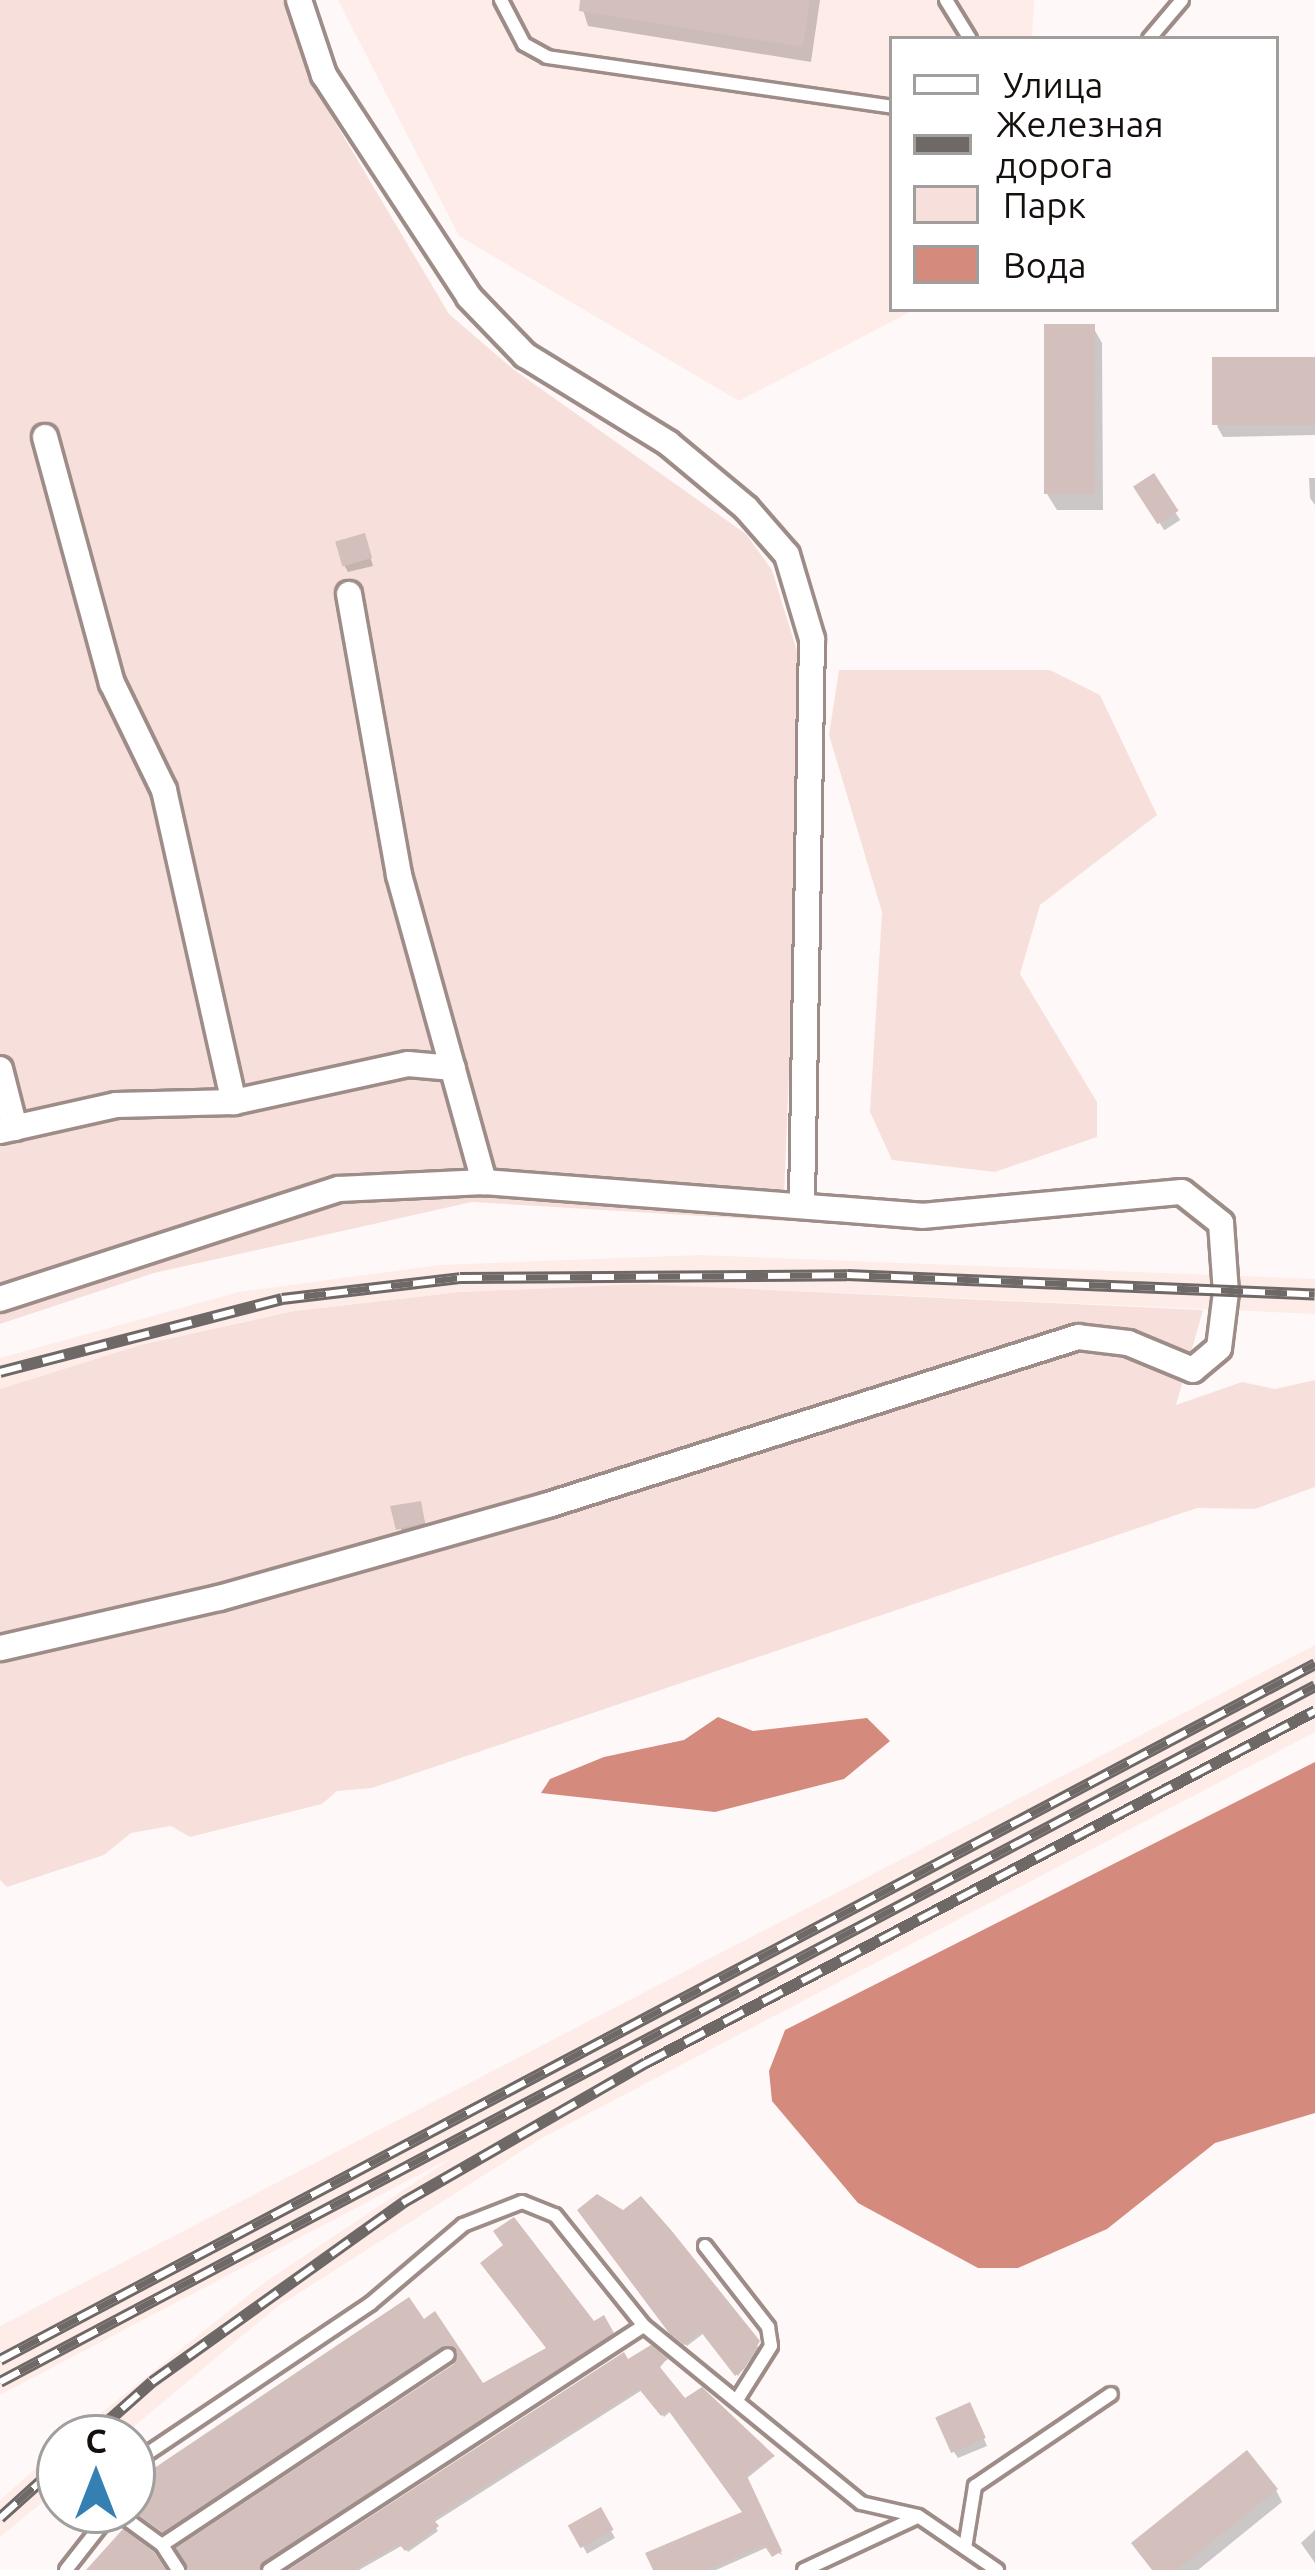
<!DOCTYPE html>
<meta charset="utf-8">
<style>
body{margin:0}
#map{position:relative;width:1315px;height:2570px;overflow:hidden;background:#fef9f8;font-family:Ubuntu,sans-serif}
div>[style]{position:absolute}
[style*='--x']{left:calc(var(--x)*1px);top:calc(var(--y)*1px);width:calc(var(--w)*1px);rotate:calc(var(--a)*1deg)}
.built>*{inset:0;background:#feece8}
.green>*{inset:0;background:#f7e0dc}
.water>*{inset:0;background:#d48a7c}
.shadow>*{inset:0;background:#0003;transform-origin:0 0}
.building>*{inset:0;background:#d3bfbb;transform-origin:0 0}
.roads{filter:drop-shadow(3px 0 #9e8c88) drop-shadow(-3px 0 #9e8c88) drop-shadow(0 3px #9e8c88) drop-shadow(0 -3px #9e8c88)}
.lane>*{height:12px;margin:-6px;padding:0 6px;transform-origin:6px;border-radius:6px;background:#fff}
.street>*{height:24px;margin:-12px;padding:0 12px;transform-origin:12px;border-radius:12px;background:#fff}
.rail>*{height:12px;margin-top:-6px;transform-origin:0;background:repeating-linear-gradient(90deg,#fff 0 22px,#6e6867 0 44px);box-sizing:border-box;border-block:3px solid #6e6867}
span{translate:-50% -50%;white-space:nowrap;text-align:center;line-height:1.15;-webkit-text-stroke:9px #fff;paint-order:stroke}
.legend{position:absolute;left:889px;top:36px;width:390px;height:276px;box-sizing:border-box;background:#fff;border:3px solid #a19f9e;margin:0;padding:15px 21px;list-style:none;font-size:36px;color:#150f0d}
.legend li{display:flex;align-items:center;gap:24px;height:60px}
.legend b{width:60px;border:3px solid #a19f9e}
.north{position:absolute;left:36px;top:2414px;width:120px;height:120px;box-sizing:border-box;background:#fff;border:3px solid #a19f9e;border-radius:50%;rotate:0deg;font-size:33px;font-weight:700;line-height:48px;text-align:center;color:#150f0d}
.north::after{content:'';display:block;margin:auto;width:42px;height:54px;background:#3480b3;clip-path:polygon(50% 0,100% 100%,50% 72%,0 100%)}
</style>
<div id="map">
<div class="built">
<div style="clip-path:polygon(338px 0,1034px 0,1032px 39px,892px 39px,892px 309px,916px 309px,739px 401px,459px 236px)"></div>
<div style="clip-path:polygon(700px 1255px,1315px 1279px,1315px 1314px,643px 1284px,460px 1292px,293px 1311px,140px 1345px,0 1389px,0 1358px,239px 1292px,439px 1265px)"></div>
<div style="clip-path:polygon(1315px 1645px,1315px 1732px,542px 2138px,277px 2307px,120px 2438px,70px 2438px,265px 2282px,453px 2157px,0 2395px,0 2326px)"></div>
<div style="clip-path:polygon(60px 2447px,60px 2488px,0 2537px,0 2500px)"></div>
</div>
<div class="green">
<div style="clip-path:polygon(0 0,283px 0,313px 85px,449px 314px,513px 369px,746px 534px,772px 570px,797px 651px,798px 853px,783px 1221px,472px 1202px,154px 1273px,0 1324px)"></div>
<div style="clip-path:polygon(839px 670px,1050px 670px,1100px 695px,1157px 815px,1040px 905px,1020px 974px,1097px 1102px,1097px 1137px,995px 1172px,892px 1160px,870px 1112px,882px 912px,829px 735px)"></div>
<div style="clip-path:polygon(643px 1284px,1203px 1310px,1176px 1405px,1242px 1382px,1275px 1389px,1315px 1380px,1315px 1487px,1255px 1509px,1197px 1508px,372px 1788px,337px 1791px,322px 1804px,190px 1837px,171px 1826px,131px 1833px,104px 1855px,7px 1887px,0 1880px,0 1389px,140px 1345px,294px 1311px,460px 1292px)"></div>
</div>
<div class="water">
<div style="clip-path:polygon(718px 1717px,753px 1731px,867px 1718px,890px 1741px,844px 1779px,715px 1812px,541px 1793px,550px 1779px,604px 1757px,684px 1740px)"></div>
<div style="clip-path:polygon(1315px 1762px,1315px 2113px,1215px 2143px,1107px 2229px,1018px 2268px,978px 2268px,858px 2203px,772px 2101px,769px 2071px,785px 2030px)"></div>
</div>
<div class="shadow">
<div style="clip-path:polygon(580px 0,820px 0,811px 62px,588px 26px)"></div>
<div style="clip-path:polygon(1093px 327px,1102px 343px,1103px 510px,1057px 510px,1047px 494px)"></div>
<div style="clip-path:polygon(1315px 360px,1315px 435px,1223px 437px,1217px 426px)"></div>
<div style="left:1153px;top:478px;width:50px;height:19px;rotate:57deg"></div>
<div style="clip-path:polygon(1309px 478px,1315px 478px,1315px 505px,1310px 498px)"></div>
<div style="clip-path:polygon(364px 536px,373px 566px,348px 572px,344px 565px)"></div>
<div style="clip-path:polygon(420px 1504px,427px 1530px,403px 1532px,398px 1525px)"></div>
<div style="clip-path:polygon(641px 2200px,759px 2348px,738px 2376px,704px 2333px,687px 2346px,674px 2336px,623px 2214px)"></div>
<div style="clip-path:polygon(408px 2301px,423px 2323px,434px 2315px,459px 2352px,445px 2348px,165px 2534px,142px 2517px,146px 2509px,132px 2486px)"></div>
<div style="clip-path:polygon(603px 2319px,613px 2337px,263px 2570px,191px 2570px)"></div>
<div style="clip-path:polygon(665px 2361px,658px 2370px,684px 2402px,702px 2391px,772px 2458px,746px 2479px,782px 2555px,768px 2547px,716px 2570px,656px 2570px,746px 2513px,671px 2411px,664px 2417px,642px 2390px,433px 2523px,438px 2531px,408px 2552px,403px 2545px,359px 2570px,294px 2570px,627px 2364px)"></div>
<div style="clip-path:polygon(973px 2413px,987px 2446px,958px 2458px,954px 2452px)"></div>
<div style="clip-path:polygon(1276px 2490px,1282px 2502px,1198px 2570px,1153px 2570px)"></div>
<div style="left:600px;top:2511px;width:31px;height:32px;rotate:61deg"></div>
<div style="clip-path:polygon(1315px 2530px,1315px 2563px,1301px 2543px)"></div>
</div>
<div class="building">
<div style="clip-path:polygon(580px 0,810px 0,803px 47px,579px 11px)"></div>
<div style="left:1095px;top:324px;width:170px;height:51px;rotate:90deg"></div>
<div style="left:1315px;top:357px;width:68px;height:103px;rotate:90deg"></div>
<div style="left:1154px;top:473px;width:45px;height:25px;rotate:57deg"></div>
<div style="left:365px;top:533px;width:26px;height:31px;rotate:74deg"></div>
<div style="clip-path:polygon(421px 1501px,425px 1523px,396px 1530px,390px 1506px)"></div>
<div style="clip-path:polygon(597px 2194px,623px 2210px,641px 2196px,671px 2230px,760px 2341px,744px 2369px,735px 2376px,701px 2332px,684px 2345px,669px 2333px,577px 2210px)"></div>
<div style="clip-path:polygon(514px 2217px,594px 2321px,604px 2315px,614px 2333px,259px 2570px,188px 2570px,176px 2548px,454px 2364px,457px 2350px,442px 2346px,162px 2532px,137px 2514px,143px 2508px,132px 2483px,409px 2297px,424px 2319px,435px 2311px,483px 2383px,546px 2348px,480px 2263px,503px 2245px,493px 2231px)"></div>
<div style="clip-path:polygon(651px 2345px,668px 2359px,659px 2366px,685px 2398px,702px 2387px,775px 2456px,746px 2474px,782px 2551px,772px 2557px,764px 2545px,706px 2570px,653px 2570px,645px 2553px,742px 2512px,668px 2410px,661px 2416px,639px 2389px,433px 2519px,439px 2526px,405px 2551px,399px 2544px,353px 2570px,288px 2570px,624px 2352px,628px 2359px)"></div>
<div style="left:970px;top:2402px;width:39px;height:38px;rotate:66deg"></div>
<div style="clip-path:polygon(1247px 2450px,1278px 2489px,1177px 2570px,1152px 2570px,1131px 2543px)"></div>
<div style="left:601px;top:2507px;width:26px;height:38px;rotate:61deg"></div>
<div style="clip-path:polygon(123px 2529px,154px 2552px,166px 2570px,86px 2570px)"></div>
</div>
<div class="roads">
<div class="lane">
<div style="--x:501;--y:0;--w:50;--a:62.4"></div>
<div style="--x:524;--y:44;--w:26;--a:29"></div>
<div style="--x:547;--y:57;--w:349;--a:8.2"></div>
<div style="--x:946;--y:0;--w:46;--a:58.4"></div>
<div style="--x:1149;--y:39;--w:51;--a:-49.8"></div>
<div style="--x:705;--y:2246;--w:103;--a:52.1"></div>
<div style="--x:768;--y:2327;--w:19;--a:81"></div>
<div style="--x:771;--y:2346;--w:64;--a:122.2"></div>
<div style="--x:132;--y:2464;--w:287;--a:-33.9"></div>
<div style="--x:370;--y:2304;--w:122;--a:-40.3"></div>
<div style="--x:463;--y:2225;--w:63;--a:-21.3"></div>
<div style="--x:522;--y:2202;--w:35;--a:22"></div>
<div style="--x:555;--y:2215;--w:142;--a:51.3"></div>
<div style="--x:644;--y:2326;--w:280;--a:39.2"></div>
<div style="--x:861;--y:2503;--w:58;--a:12.8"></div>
<div style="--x:918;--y:2516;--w:96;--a:34.4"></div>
<div style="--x:114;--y:2510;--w:59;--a:36.1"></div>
<div style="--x:162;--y:2545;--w:30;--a:57"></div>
<div style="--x:162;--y:2545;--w:343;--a:-33.6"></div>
<div style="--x:965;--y:2548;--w:63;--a:-80.8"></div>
<div style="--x:975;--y:2486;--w:164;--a:-34.1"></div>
<div style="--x:66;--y:2570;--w:76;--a:-51.9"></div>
<div style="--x:269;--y:2570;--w:447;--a:-33.1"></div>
<div style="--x:804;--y:2570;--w:125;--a:-25.1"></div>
</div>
<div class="street">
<div style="--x:299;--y:0;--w:79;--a:71.6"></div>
<div style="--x:324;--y:75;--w:265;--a:56.8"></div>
<div style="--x:469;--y:297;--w:81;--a:46"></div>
<div style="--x:525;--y:355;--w:168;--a:31.6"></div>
<div style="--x:668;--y:443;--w:102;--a:39.8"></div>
<div style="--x:746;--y:508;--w:62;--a:48.9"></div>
<div style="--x:787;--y:555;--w:88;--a:73.4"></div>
<div style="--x:812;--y:639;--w:564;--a:91.02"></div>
<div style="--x:45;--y:437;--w:255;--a:74.8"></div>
<div style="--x:112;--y:683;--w:119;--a:64.1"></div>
<div style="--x:164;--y:790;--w:320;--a:77.4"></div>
<div style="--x:234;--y:1102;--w:178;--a:-12.3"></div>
<div style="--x:408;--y:1064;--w:45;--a:5.1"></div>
<div style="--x:349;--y:594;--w:285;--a:79.9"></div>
<div style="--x:399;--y:875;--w:319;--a:74.5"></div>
<div style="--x:0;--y:1069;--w:61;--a:75.7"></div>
<div style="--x:0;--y:1131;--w:119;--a:-12.6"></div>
<div style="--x:116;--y:1105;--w:118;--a:-1.5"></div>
<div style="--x:0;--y:1299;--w:356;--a:-18"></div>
<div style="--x:339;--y:1189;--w:145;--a:-2.8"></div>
<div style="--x:484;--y:1182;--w:439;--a:4.4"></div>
<div style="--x:922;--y:1216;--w:261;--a:-5.3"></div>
<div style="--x:1182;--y:1192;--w:50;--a:38.5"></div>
<div style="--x:1221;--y:1223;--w:69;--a:85.9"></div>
<div style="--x:1226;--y:1292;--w:56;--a:97.1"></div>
<div style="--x:1219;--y:1348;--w:34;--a:140"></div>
<div style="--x:1193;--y:1370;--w:70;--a:-157.4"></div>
<div style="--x:1128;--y:1343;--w:50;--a:-173.2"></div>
<div style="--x:1078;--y:1337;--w:556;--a:162.41"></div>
<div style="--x:548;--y:1505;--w:342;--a:164.2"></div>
<div style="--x:219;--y:1598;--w:225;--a:167.1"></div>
</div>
</div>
<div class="rail">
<div style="--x:0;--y:1372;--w:291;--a:-14.5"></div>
<div style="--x:282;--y:1299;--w:179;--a:-6.7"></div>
<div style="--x:460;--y:1278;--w:387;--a:-0.4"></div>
<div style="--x:847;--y:1275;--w:468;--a:2.4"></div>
<div style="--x:0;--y:2360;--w:1488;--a:-27.89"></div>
<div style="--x:0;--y:2382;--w:1488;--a:-27.89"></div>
<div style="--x:89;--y:2438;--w:84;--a:-41.6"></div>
<div style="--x:152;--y:2382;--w:310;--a:-35.5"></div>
<div style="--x:404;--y:2202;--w:279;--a:-29.9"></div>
<div style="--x:646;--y:2063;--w:756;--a:-27.75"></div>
<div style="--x:0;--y:2518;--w:81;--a:-42"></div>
</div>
<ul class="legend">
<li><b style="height:15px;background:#fff"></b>Улица</li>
<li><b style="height:15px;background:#6e6867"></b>Железная дорога</li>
<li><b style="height:33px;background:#f7e0dc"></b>Парк</li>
<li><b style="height:33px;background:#d48a7c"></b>Вода</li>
</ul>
<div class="north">С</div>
</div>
